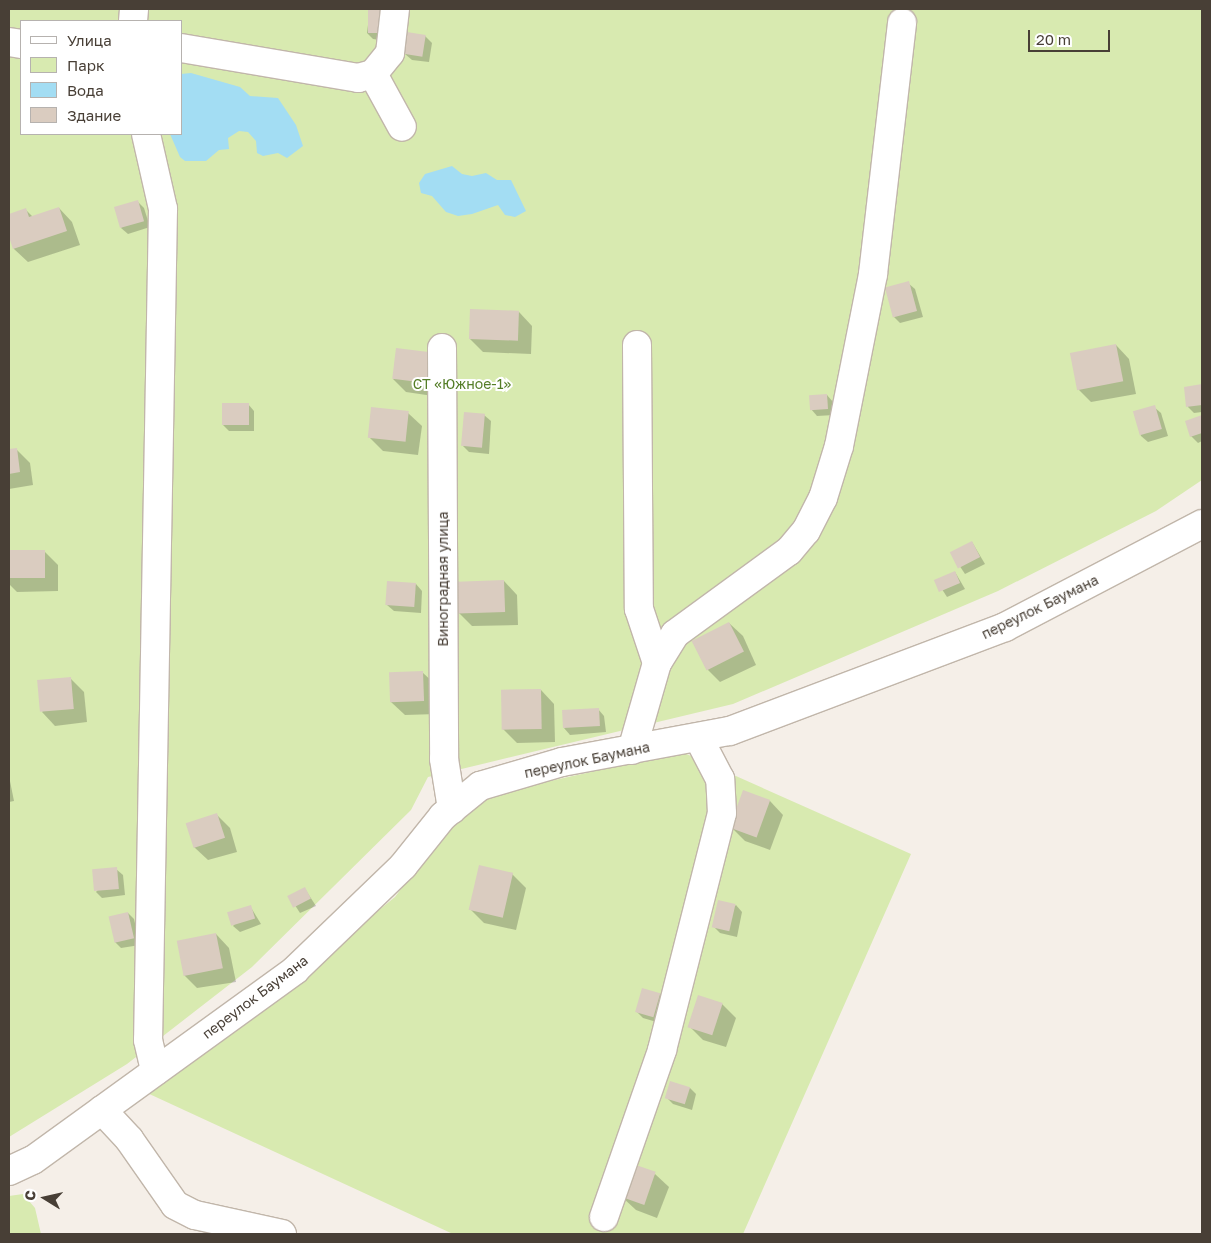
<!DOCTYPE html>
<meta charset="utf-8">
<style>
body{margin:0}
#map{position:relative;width:1211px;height:1243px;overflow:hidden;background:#f5efe8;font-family:"Golos Text",sans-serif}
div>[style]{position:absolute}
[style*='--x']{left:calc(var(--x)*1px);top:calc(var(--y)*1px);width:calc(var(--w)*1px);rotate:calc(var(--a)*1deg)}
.green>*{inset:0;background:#d8eab0}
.water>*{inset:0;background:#a3ddf3}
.shadow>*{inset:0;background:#0003}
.building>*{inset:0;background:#daccc0;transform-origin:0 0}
.roads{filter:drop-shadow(1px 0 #c1b6aa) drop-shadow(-1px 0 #c1b6aa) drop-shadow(0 1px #c1b6aa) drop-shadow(0 -1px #c1b6aa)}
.minor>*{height:28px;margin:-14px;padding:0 14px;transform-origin:14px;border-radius:14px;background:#fff}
span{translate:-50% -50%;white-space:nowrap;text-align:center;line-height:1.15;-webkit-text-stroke:4px #fff;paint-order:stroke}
.park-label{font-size:14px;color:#547d27}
.street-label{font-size:14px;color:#483f36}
.frame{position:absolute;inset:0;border:10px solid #483f36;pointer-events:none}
.legend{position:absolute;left:20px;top:20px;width:162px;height:115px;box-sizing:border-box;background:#fff;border:1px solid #b6b2af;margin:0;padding:6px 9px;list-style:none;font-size:15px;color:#483f36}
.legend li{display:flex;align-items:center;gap:10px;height:25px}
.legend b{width:25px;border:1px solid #b6b2af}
.north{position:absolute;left:20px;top:1173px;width:50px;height:50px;-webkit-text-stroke:4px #fff;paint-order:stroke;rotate:280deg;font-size:14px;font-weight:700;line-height:20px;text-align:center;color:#483f36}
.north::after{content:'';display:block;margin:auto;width:18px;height:22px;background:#483f36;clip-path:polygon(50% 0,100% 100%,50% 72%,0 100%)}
.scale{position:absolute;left:1028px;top:30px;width:82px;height:22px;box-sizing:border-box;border:2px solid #483f36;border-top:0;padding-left:6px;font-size:15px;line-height:18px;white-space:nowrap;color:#483f36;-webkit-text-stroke:4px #fff;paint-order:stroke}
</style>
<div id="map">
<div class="green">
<div style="clip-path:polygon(evenodd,9px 9px,1202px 9px,1202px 480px,1156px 511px,998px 591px,733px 704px,428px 777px,411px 810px,252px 967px,127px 1064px,9px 1137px,9px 9px,21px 21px,181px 21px,181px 134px,21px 134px,21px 21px)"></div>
<div style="clip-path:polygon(682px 752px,911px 854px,743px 1234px,453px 1234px,145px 1092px,268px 1000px,395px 897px,450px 823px,495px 793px)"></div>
<div style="clip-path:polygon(23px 1194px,35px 1208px,41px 1234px,9px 1234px,9px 1196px)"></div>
</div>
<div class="water">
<div style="clip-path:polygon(191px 73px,240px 87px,250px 96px,278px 98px,296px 125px,303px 146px,287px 158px,278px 153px,263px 156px,257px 153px,256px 141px,248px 132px,239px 131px,228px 138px,229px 149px,219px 150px,206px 161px,185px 161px,180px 157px,170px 134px,181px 134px,181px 74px)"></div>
<div style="clip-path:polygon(452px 166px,462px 174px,472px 176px,486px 173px,497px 180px,511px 180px,526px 211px,515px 217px,505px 215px,498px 205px,472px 214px,458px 216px,446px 212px,432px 196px,421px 193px,419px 183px,425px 174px)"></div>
</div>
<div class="shadow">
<div style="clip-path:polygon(370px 9px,384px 9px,386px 41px,373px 39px,367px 33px)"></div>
<div style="clip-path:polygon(425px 36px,432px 43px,429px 62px,412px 60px,405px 54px)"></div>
<div style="clip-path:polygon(138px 202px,144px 208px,150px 227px,128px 234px,121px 228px)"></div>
<div style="clip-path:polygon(59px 208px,72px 222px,80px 245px,28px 262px,14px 249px,9px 233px,9px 215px,26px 210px,33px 217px)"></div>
<div style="clip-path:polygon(908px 283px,915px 289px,923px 317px,900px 323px,894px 317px,887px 289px)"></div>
<div style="clip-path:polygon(519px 312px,532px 326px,531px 354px,483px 352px,470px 339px)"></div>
<div style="clip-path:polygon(1116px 345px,1129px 359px,1136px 394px,1091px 402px,1077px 388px)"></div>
<div style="clip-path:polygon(431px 354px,440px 397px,406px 392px,393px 379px)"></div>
<div style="clip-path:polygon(1202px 386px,1202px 412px,1194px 413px,1188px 407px,1185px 388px)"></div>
<div style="clip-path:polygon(827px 395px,833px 402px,834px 415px,817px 416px,811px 409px)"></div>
<div style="clip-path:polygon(248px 404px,254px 411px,254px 431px,229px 431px,222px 424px)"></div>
<div style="clip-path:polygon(1154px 407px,1161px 413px,1168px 436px,1148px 442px,1141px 436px,1134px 413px)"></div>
<div style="clip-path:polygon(408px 413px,422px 426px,418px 455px,383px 451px,369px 437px)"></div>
<div style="clip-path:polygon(484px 415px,491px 421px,489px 454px,469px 452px,463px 446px)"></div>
<div style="clip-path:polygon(1202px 417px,1202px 441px,1198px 443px,1191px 436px,1186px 422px)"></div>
<div style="clip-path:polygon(16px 449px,30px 463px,33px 485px,9px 489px,9px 450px)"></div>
<div style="clip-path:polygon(972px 542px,985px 564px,965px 574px,951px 553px)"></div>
<div style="clip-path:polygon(44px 551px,58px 565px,58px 591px,17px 592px,9px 584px,9px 552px)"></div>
<div style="clip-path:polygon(955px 572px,965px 589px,947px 597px,936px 580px)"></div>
<div style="clip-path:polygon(504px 581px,517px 595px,518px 625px,472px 626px,459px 613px)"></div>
<div style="clip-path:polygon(416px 584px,422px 591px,421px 613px,394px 611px,387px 605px)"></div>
<div style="clip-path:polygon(729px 623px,743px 636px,756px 665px,720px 682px,707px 669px)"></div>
<div style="clip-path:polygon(422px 672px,436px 685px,437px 714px,405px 715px,391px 702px)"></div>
<div style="clip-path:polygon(71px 679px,84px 692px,87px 722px,55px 726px,42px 712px)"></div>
<div style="clip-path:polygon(541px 690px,554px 704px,555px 742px,517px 743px,503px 729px)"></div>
<div style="clip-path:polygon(598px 709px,604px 716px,606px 732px,570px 735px,564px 728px)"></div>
<div style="clip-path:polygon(9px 776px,14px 801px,9px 802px)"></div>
<div style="clip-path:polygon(744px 792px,770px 801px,783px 815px,770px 850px,745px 841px,731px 827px)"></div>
<div style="clip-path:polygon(217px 815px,230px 828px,237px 852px,208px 860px,194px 847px)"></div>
<div style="clip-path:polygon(116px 869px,123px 875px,125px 895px,102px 898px,96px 892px)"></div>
<div style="clip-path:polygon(512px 874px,526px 888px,516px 930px,484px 923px,470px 909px)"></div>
<div style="clip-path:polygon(305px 889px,316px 906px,300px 913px,289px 896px)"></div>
<div style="clip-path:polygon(736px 905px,742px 912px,737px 937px,720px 933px,713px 926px)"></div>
<div style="clip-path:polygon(250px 906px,261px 924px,240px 932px,233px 926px)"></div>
<div style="clip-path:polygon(128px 913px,134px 919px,140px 945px,121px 948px,115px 942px)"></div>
<div style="clip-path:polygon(216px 934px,229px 948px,236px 982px,197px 988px,184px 975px)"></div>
<div style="clip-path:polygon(660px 994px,666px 1000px,660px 1023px,643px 1018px,637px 1012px)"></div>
<div style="clip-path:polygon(722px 1004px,736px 1018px,726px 1047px,703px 1040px,690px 1027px)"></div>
<div style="clip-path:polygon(690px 1088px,696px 1094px,692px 1110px,673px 1104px,667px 1098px)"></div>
<div style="clip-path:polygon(655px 1174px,669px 1187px,657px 1218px,636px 1210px,622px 1197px)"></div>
</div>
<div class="building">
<div style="left:368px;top:9px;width:15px;height:24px"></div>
<div style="left:407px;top:32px;width:19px;height:22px;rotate:9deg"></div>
<div style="left:138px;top:200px;width:22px;height:25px;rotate:74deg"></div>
<div style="clip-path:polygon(59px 207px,67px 231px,13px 249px,9px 237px,9px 214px,26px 208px,29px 217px)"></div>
<div style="left:909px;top:281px;width:31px;height:25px;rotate:75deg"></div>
<div style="left:470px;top:309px;width:49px;height:30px;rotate:2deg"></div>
<div style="left:1116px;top:344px;width:38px;height:47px;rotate:79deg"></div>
<div style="left:396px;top:348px;width:35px;height:31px;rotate:7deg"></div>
<div style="clip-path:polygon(1202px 384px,1202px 405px,1186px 407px,1184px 387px)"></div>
<div style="left:827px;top:394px;width:15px;height:18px;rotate:86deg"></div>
<div style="left:222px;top:403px;width:27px;height:22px"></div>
<div style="left:1155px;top:405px;width:25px;height:23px;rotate:74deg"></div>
<div style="left:371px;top:407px;width:38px;height:31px;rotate:6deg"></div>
<div style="left:464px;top:412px;width:21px;height:34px;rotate:5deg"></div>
<div style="clip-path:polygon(1202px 415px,1202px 433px,1190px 437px,1185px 421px)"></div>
<div style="clip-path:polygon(17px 448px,20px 472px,9px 474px,9px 449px)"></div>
<div style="left:972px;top:541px;width:18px;height:25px;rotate:63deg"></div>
<div style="left:45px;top:550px;width:28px;height:36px;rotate:90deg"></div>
<div style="left:955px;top:571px;width:13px;height:23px;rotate:67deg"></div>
<div style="left:504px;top:580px;width:32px;height:47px;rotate:88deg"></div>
<div style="left:387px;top:581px;width:29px;height:24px;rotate:4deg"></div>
<div style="left:729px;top:622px;width:33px;height:42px;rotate:63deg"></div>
<div style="left:423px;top:671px;width:30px;height:34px;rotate:88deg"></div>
<div style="left:71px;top:677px;width:32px;height:34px;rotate:85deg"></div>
<div style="left:541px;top:689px;width:40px;height:40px;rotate:89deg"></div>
<div style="left:599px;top:708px;width:18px;height:37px;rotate:87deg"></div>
<div style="left:743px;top:790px;width:29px;height:40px;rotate:20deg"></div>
<div style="left:217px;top:813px;width:26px;height:33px;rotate:72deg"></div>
<div style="left:479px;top:865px;width:35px;height:46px;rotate:13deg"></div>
<div style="left:117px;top:867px;width:22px;height:25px;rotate:85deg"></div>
<div style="left:305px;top:887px;width:13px;height:20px;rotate:63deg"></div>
<div style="left:718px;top:900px;width:18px;height:28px;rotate:13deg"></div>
<div style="left:251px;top:905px;width:14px;height:25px;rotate:73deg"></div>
<div style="left:128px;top:912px;width:27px;height:20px;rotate:77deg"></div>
<div style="left:216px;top:933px;width:36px;height:40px;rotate:79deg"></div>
<div style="left:642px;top:988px;width:19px;height:25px;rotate:16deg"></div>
<div style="left:698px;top:995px;width:26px;height:34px;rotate:18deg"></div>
<div style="left:670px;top:1081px;width:21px;height:18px;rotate:17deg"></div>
<div style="left:633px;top:1164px;width:24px;height:35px;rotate:19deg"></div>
</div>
<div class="roads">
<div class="minor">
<div style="--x:133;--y:21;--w:12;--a:-85"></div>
<div style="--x:9;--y:42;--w:12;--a:9"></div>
<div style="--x:181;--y:48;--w:180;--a:9.6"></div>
<div style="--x:358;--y:78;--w:16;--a:-15"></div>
<div style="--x:373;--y:74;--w:27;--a:-51"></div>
<div style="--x:390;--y:53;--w:44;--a:-83.5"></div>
<div style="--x:373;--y:74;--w:60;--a:61.3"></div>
<div style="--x:146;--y:134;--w:77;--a:77.2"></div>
<div style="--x:163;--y:209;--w:831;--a:91.03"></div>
<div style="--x:148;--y:1040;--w:32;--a:77"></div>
<div style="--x:637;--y:345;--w:264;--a:89.6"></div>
<div style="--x:639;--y:609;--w:57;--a:71.6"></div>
<div style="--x:442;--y:348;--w:411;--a:89.7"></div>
<div style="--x:444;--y:759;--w:51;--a:80.9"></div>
<div style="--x:632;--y:750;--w:91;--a:-74"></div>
<div style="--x:657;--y:663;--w:34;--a:-58"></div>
<div style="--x:675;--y:634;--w:141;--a:-36.1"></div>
<div style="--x:789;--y:551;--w:26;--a:-50"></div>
<div style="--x:806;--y:531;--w:37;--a:-63"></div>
<div style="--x:823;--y:498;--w:54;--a:-72.9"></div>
<div style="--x:839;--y:446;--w:175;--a:-78.8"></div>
<div style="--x:873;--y:274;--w:253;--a:-83.4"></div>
<div style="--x:102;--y:1110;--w:40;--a:47"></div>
<div style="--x:129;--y:1139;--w:80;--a:55.1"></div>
<div style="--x:175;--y:1205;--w:22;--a:27"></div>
<div style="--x:195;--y:1215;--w:89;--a:12.3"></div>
<div style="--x:9;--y:1171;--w:26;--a:-25"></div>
<div style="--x:33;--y:1160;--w:324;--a:-35.9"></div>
<div style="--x:295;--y:970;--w:150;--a:-43.9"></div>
<div style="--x:403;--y:866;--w:64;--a:-51.3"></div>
<div style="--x:443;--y:816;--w:48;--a:-39"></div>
<div style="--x:480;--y:786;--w:85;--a:-16.3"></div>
<div style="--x:562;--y:762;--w:171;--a:-10.5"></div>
<div style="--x:730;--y:731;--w:294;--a:-20.7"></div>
<div style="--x:1005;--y:627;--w:222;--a:-27.6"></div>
<div style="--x:604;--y:1217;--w:177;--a:-70.8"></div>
<div style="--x:662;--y:1050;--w:244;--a:-75.8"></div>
<div style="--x:722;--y:813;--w:34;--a:-93"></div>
<div style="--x:720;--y:779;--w:47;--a:-117.6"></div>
</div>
</div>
<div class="park-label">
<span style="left:462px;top:384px">СТ «Южное-1»</span>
</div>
<div class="street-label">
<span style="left:443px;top:579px;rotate:-90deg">Виноградная улица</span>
<span style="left:1040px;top:607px;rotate:-26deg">переулок Баумана</span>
<span style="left:587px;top:760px;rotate:-12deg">переулок Баумана</span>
<span style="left:255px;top:997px;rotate:-37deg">переулок Баумана</span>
</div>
<div class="frame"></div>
<ul class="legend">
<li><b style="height:6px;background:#fff"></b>Улица</li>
<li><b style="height:14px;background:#d8eab0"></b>Парк</li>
<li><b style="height:14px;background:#a3ddf3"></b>Вода</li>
<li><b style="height:14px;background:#daccc0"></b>Здание</li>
</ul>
<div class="north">С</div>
<div class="scale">20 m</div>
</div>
